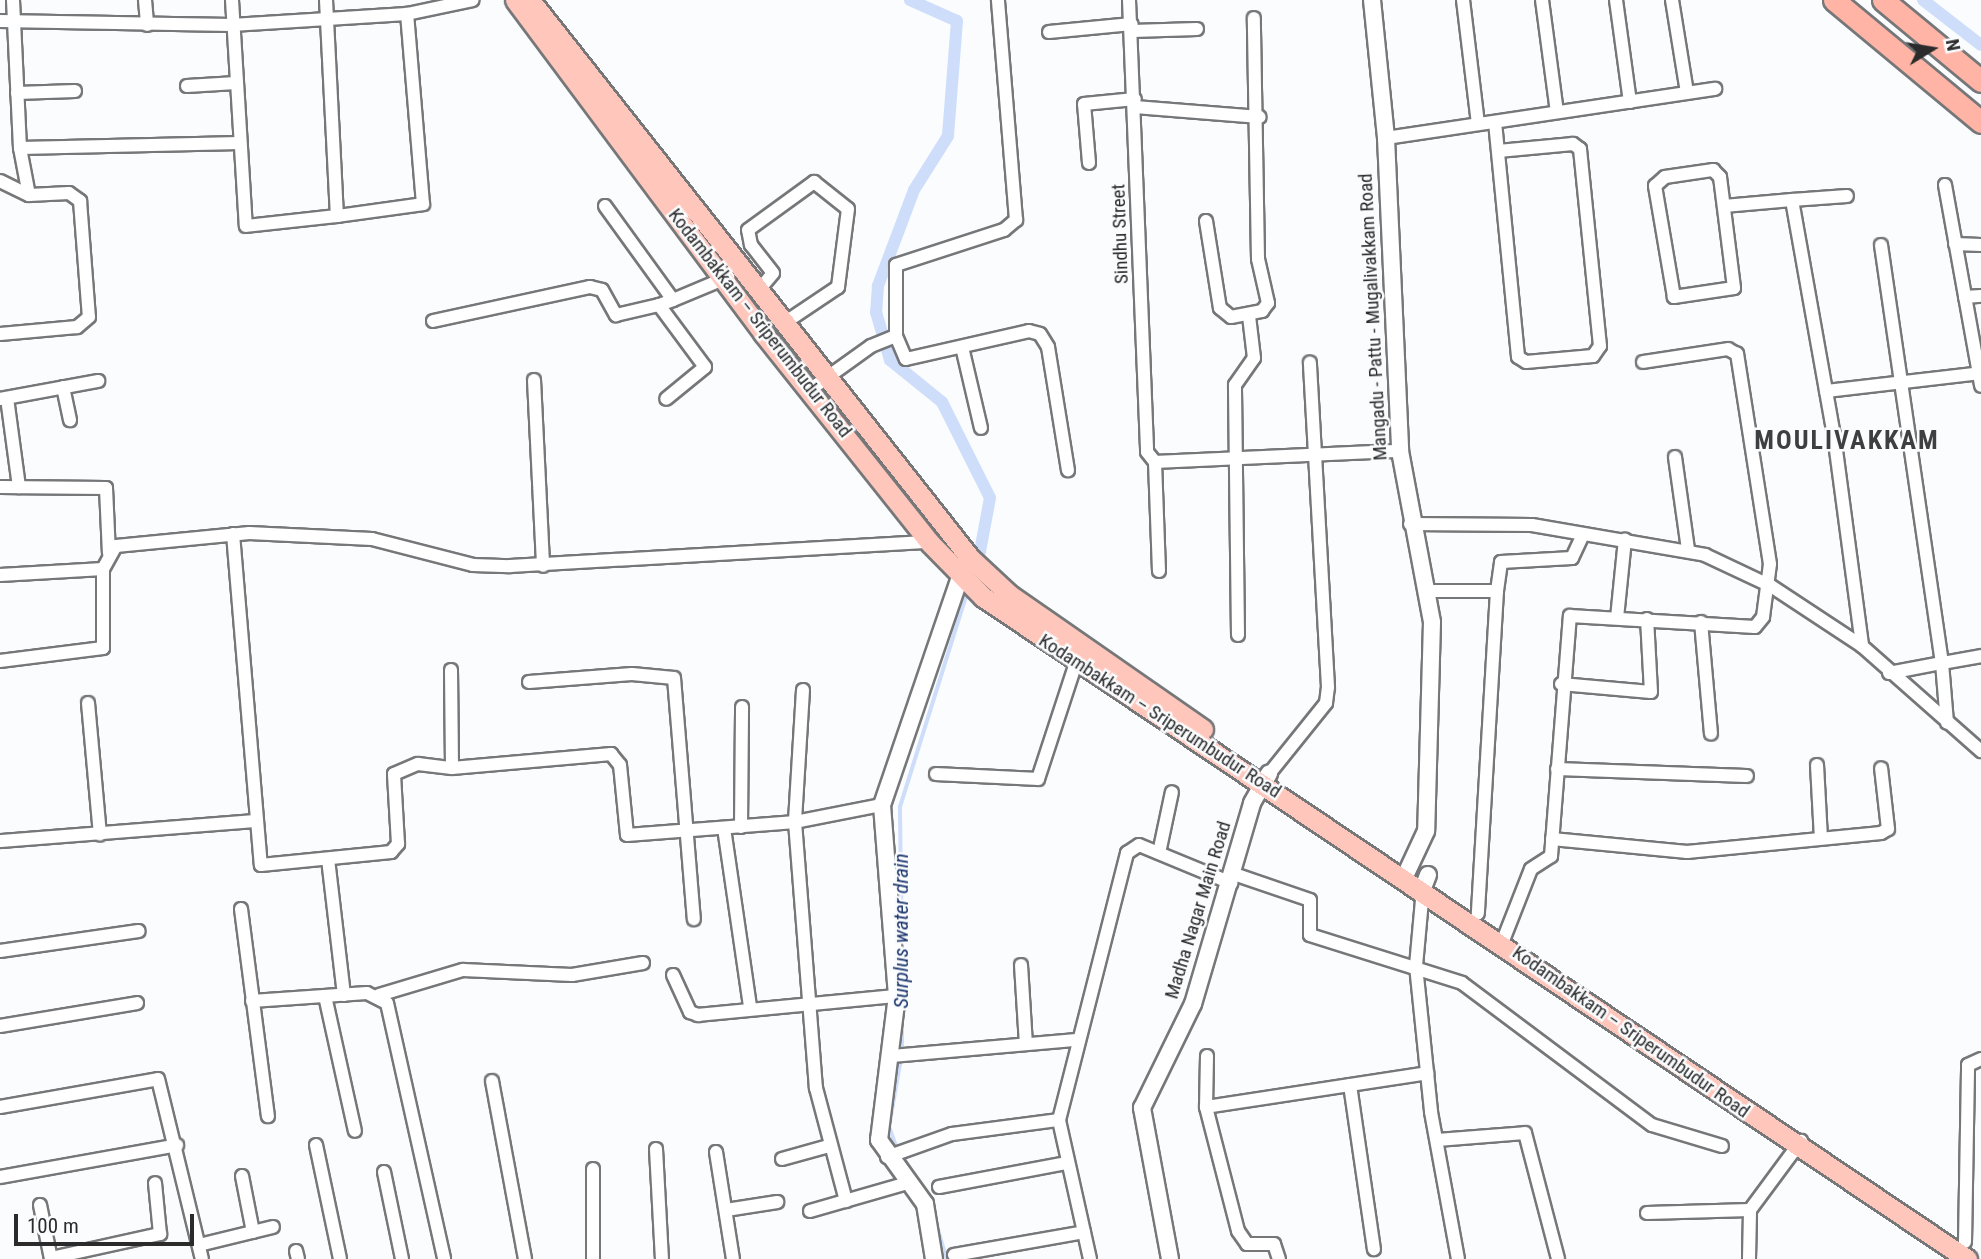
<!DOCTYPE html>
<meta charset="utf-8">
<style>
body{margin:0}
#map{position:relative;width:1981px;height:1259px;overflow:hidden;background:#fafcfe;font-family:"Roboto Condensed",sans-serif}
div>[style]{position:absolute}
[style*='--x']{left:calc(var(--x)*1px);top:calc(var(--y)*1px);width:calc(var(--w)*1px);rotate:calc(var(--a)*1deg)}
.stream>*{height:3.5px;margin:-1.75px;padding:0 1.75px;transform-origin:1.75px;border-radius:1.75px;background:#cdddfa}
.canal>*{height:12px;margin:-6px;padding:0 6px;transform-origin:6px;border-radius:6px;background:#cdddfa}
.roads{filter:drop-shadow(2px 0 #767779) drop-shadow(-2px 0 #767779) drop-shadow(0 2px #767779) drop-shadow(0 -2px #767779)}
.minor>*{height:12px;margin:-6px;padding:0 6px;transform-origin:6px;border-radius:6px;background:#fff}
.tertiary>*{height:16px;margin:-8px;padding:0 8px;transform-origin:8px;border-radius:8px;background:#fff}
.primary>*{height:19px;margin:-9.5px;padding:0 9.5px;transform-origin:9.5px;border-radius:9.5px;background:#ffc7bc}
.trunk>*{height:21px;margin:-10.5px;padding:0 10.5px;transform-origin:10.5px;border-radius:10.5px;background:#ffb4a6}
span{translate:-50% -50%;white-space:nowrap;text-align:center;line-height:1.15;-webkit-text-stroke:5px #fafcfe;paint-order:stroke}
.street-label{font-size:19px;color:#2b2b2c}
.water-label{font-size:21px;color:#17326a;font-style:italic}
.district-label{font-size:26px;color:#3e3f41;font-weight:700;letter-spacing:2px}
.north{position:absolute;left:1897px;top:14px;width:70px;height:70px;-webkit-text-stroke:5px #fafcfe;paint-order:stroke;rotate:79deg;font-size:19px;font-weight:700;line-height:28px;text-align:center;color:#2b2b2c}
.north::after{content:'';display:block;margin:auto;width:24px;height:32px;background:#2b2b2c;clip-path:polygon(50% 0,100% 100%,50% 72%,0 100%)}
.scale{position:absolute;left:14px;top:1214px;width:180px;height:32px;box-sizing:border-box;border:4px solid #2b2b2c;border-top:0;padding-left:9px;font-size:21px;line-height:24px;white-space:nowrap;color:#2b2b2c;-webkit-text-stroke:5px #fafcfe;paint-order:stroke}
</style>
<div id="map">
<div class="stream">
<div style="--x:902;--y:956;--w:149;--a:-90.8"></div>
<div style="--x:900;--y:807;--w:220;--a:-72.6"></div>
<div style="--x:902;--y:1050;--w:34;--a:-90"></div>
<div style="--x:897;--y:1149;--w:23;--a:-110"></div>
<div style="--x:889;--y:1127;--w:70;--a:-80.1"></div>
<div style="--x:902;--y:1155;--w:51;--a:57.9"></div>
<div style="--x:934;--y:1215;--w:46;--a:73.5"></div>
</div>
<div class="canal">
<div style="--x:910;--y:0;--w:51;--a:24.1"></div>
<div style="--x:957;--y:21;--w:115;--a:94.5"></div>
<div style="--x:948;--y:136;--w:64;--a:122.2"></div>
<div style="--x:914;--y:190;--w:103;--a:110.6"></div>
<div style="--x:878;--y:286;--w:26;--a:94"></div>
<div style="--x:876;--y:312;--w:50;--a:73.7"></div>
<div style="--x:890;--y:360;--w:67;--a:38.9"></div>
<div style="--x:942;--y:402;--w:107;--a:63.4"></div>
<div style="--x:990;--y:498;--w:65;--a:100.6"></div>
<div style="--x:1923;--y:0;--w:73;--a:37.8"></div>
</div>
<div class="roads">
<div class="minor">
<div style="--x:13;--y:0;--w:148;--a:87.3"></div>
<div style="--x:20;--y:148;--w:220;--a:-1.3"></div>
<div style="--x:145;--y:0;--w:25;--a:85"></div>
<div style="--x:232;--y:0;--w:226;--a:86.5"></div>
<div style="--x:246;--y:226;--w:92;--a:-6.3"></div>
<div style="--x:326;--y:0;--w:216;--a:87.1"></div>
<div style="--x:337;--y:216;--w:87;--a:-7.9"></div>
<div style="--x:423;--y:204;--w:191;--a:-94.8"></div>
<div style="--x:1129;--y:0;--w:452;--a:87.7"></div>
<div style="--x:1147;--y:452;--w:13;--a:51"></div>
<div style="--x:1463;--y:0;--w:125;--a:83.1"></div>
<div style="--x:1542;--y:0;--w:113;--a:82.4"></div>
<div style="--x:1616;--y:0;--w:103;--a:82.2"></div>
<div style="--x:1672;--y:0;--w:94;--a:80.8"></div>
<div style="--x:0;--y:21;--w:232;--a:1"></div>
<div style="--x:232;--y:25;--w:175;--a:-3.6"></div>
<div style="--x:407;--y:14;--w:67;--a:-12"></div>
<div style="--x:1132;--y:31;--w:65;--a:-1.8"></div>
<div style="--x:1049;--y:32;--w:83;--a:-5.5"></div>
<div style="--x:187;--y:86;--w:49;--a:-3.5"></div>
<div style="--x:17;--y:93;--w:58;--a:-2"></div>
<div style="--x:1135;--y:107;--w:125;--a:4.6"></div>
<div style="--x:1495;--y:122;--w:236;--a:84.4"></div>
<div style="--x:1518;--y:357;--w:9;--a:32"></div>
<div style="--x:1526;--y:362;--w:67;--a:-5.1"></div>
<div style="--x:1593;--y:356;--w:12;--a:-55"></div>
<div style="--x:1600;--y:346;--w:198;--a:-95.8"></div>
<div style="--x:1580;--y:149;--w:9;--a:-144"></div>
<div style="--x:1573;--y:144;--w:75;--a:174.7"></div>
<div style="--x:1386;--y:138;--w:333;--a:-8.5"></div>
<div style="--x:20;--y:148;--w:48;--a:79.2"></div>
<div style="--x:1089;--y:163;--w:59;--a:-94.8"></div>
<div style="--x:1084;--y:104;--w:51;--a:-5.6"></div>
<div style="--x:1713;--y:170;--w:10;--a:45"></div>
<div style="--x:1720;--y:177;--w:112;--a:82.8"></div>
<div style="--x:1734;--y:288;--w:61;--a:171.5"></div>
<div style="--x:1674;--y:297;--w:113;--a:-99.7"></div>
<div style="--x:1655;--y:186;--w:13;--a:-42"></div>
<div style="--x:1665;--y:177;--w:49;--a:-8.3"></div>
<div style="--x:0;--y:181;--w:32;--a:26"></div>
<div style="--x:29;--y:195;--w:40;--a:-2.9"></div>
<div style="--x:69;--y:193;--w:14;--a:36"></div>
<div style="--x:80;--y:201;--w:116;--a:85.6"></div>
<div style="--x:89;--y:317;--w:16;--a:140"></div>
<div style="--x:77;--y:327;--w:77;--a:174.8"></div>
<div style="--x:1945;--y:185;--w:204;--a:79.8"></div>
<div style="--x:1792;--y:200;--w:55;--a:-4.2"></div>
<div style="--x:605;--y:206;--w:116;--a:54.1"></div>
<div style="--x:673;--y:300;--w:15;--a:160"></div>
<div style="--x:659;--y:305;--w:77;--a:53.4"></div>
<div style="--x:705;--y:367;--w:50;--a:140.6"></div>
<div style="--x:1724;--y:206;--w:68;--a:-5"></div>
<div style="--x:1792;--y:200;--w:239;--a:79.9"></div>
<div style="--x:1834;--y:435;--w:213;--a:82.4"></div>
<div style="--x:1206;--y:221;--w:88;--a:80.9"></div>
<div style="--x:1220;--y:308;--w:14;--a:39"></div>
<div style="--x:1231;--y:317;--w:32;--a:-11"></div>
<div style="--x:1262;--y:311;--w:10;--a:-53"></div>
<div style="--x:1268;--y:303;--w:45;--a:-102.8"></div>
<div style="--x:1258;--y:259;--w:241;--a:-91"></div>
<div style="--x:1955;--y:244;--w:26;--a:2"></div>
<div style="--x:1881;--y:245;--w:422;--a:81.7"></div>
<div style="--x:1942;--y:663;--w:40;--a:-10"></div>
<div style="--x:758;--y:291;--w:23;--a:-50"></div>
<div style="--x:773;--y:273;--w:36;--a:-128"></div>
<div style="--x:751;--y:245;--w:15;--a:-101"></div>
<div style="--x:748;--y:230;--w:82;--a:-36"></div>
<div style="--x:814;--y:182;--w:43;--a:38.5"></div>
<div style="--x:848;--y:209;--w:79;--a:97.3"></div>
<div style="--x:838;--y:287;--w:66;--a:146.1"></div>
<div style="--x:1965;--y:297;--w:16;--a:-4"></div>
<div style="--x:673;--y:300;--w:60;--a:-22.7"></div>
<div style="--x:433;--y:321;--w:161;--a:-12.2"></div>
<div style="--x:590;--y:287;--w:12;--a:14"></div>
<div style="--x:602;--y:290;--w:29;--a:61"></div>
<div style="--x:616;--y:315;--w:44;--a:-13.1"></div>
<div style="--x:896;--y:336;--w:25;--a:67"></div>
<div style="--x:906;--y:359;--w:126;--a:-12.8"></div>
<div style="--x:1029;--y:331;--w:11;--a:15"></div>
<div style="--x:1040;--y:334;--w:15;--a:58"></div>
<div style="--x:1048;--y:347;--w:125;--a:80.8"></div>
<div style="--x:962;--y:347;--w:83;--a:76.8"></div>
<div style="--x:534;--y:380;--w:186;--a:87.2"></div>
<div style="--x:63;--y:387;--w:34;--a:78"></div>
<div style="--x:811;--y:389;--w:74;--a:-35.6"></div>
<div style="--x:871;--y:346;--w:27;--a:-22"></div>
<div style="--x:896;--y:336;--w:71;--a:-90"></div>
<div style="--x:896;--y:265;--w:114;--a:-18"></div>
<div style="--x:1004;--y:230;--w:16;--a:-40"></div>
<div style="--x:1016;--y:220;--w:221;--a:-94.7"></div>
<div style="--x:1826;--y:391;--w:156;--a:-6.6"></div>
<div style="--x:7;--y:398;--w:90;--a:82.3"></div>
<div style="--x:0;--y:399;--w:100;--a:-10.4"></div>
<div style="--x:1675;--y:457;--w:93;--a:82"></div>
<div style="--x:1155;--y:462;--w:245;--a:-2.6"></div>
<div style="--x:1155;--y:462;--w:109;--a:87.9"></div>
<div style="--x:0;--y:487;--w:106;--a:0.5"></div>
<div style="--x:106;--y:488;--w:65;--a:87.4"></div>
<div style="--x:1410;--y:524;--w:122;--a:0.5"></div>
<div style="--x:1532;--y:525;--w:176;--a:9.8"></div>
<div style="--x:1705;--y:555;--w:73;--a:25.2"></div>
<div style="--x:1771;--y:586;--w:109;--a:33.4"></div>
<div style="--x:1862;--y:646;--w:159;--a:41.4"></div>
<div style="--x:233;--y:534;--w:332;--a:85.2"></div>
<div style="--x:261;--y:865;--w:131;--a:-5.7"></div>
<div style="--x:391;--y:852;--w:11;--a:-49"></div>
<div style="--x:398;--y:844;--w:70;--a:-93.3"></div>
<div style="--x:394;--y:774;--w:26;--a:-23"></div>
<div style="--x:418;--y:764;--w:34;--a:7"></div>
<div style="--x:103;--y:569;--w:26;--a:-61"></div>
<div style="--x:116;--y:546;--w:134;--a:-5.6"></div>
<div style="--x:249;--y:533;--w:123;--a:2.8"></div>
<div style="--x:372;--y:539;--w:104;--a:14.4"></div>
<div style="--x:473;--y:565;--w:37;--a:2"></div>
<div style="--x:510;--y:566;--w:420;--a:-3.3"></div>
<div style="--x:0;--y:575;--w:103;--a:-3.3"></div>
<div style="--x:103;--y:569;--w:79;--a:90"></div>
<div style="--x:103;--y:648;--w:104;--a:172.8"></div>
<div style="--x:1427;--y:591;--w:70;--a:0"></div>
<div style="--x:1497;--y:591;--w:323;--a:93.4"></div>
<div style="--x:1497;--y:591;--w:29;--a:-82"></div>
<div style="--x:1501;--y:562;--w:71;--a:-3.2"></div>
<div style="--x:1572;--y:558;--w:26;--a:-65"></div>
<div style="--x:1617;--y:618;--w:79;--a:-84.2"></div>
<div style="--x:1701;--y:622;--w:112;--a:84.9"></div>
<div style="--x:1238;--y:635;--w:250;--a:-90.7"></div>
<div style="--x:1235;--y:385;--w:33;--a:-55"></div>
<div style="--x:1254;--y:358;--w:42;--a:-96.8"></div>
<div style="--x:451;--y:670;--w:98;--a:89.4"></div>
<div style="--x:452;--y:768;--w:160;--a:-5"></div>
<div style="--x:611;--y:754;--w:14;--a:51"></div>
<div style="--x:620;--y:765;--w:70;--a:84.3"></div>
<div style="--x:627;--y:835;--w:169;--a:-4.4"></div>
<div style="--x:795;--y:822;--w:267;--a:85.5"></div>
<div style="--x:816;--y:1088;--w:117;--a:75.1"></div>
<div style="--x:1889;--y:673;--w:54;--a:-10.7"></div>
<div style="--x:1942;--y:663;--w:60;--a:85.2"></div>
<div style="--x:529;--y:682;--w:103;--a:-4.4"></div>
<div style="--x:632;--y:674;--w:42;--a:5.4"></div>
<div style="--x:674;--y:678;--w:242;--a:85.3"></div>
<div style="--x:1561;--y:684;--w:90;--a:5.1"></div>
<div style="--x:1651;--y:692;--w:73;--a:-93.1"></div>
<div style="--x:803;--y:690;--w:132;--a:93.5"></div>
<div style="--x:795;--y:822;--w:89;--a:-11.1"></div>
<div style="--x:88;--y:703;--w:132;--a:84.8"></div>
<div style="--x:1817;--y:765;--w:73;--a:86.9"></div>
<div style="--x:1557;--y:769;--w:190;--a:2.1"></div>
<div style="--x:936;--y:774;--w:102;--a:2.8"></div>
<div style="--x:1038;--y:779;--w:122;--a:-71.9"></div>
<div style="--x:1269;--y:774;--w:91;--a:-51.2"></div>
<div style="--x:1326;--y:703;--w:16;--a:-83"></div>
<div style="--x:1328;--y:687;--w:325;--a:-93.2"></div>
<div style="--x:741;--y:827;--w:120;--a:-89.5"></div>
<div style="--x:724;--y:828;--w:181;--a:81.7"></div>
<div style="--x:1552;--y:839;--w:136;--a:5.5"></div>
<div style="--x:1687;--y:852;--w:195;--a:-5.6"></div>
<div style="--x:1881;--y:833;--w:8;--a:-30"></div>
<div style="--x:1888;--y:829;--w:61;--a:-96.5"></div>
<div style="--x:0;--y:841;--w:256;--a:-4.5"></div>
<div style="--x:1159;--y:853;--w:62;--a:-78"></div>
<div style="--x:328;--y:859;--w:137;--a:83.3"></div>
<div style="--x:1234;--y:874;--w:80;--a:18.9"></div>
<div style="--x:1310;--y:900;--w:35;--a:90"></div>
<div style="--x:1310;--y:935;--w:159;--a:17.5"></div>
<div style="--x:1462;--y:983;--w:237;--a:36.8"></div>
<div style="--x:1652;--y:1125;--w:73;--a:16.7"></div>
<div style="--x:1423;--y:889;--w:77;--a:95.2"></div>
<div style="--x:1416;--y:966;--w:147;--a:84.1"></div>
<div style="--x:1431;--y:1112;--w:149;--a:79.6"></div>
<div style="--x:241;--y:909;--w:209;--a:82.6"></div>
<div style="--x:1502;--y:943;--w:79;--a:-68.6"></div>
<div style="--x:1531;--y:869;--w:24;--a:-33"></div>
<div style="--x:1551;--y:856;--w:241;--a:-85.5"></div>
<div style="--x:1570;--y:616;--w:185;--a:3.4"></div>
<div style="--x:1755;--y:627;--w:13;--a:-51"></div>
<div style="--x:1763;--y:617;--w:53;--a:-82.5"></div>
<div style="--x:1770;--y:564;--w:213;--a:-98.9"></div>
<div style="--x:1737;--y:354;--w:10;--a:-151"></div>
<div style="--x:1728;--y:349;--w:86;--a:171.3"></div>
<div style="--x:0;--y:951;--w:140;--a:-8.2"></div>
<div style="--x:1021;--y:965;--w:79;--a:86.4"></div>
<div style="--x:673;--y:975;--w:41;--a:65.3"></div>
<div style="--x:690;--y:1012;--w:9;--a:21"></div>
<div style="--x:698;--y:1015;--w:200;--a:-5.5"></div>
<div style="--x:379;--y:995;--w:88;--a:-16.6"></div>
<div style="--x:463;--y:970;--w:109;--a:2.6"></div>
<div style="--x:572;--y:975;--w:72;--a:-9.6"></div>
<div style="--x:325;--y:996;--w:138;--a:77.5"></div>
<div style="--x:252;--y:1001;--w:115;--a:-4"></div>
<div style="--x:367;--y:993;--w:22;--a:27"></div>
<div style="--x:387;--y:1003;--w:262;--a:77.4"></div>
<div style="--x:0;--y:1026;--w:139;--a:-9.5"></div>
<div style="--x:892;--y:1056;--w:185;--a:-5"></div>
<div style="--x:1207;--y:1056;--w:51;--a:91.1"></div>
<div style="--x:1206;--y:1107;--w:128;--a:75.5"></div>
<div style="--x:1238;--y:1231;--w:16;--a:55"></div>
<div style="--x:1247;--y:1244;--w:27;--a:0"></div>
<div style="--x:1274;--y:1244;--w:16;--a:72"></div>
<div style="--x:492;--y:1081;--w:181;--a:79.5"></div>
<div style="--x:1350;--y:1085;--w:166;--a:81.7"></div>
<div style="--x:0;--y:1107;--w:160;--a:-10"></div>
<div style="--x:158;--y:1079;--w:185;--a:76.3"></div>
<div style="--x:1206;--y:1107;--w:224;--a:-8.7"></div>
<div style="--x:1437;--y:1140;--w:88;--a:-4.5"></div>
<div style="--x:1525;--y:1133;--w:130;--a:75.3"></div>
<div style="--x:316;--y:1145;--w:116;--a:78.1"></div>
<div style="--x:656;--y:1149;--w:110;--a:86.9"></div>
<div style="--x:716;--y:1152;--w:108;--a:81"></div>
<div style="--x:887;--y:1157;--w:69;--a:-19.5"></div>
<div style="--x:952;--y:1134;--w:108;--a:-7.5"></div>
<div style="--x:782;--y:1159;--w:49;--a:-15.5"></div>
<div style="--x:384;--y:1172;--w:89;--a:78.3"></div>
<div style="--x:242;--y:1176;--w:57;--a:78.9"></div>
<div style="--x:0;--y:1177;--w:180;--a:-10.2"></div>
<div style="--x:939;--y:1187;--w:129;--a:-10.7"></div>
<div style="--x:40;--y:1205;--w:55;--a:78.5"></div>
<div style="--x:726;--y:1210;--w:52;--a:-8.9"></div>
<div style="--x:810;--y:1211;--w:105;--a:-16"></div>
<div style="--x:1647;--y:1213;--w:103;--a:-1.7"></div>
<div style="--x:1965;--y:1242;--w:177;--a:-89"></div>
<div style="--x:1968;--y:1065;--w:14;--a:-25"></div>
<div style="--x:199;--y:1245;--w:76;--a:-13.7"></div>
<div style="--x:296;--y:1251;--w:8;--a:76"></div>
<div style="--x:954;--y:1255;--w:132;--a:-10"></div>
<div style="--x:51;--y:1258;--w:112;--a:-12.4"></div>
<div style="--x:160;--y:1234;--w:51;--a:-95.6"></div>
<div style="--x:593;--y:1259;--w:90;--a:-90"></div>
<div style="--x:1090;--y:1259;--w:142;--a:-102.6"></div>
<div style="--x:1059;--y:1120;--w:276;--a:-75.7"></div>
<div style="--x:1127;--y:853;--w:14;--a:-34"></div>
<div style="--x:1139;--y:845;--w:100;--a:22.4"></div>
<div style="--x:1749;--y:1259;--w:49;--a:-88.8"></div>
<div style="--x:1750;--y:1210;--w:86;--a:-53.5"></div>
</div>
<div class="tertiary">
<div style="--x:1372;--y:0;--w:139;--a:84.2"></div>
<div style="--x:1386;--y:138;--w:313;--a:87.4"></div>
<div style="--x:1400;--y:451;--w:174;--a:79.4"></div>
<div style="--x:1432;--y:622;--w:209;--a:91.6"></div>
<div style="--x:1426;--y:831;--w:50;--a:115"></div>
<div style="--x:1423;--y:888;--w:14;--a:-69"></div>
<div style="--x:934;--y:1259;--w:56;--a:-99.3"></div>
<div style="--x:925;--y:1204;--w:79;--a:-125.7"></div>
<div style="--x:879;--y:1140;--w:145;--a:-82.9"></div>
<div style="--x:897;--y:996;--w:192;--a:-94.5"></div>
<div style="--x:882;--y:805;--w:253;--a:-71.1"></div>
<div style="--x:1170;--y:1259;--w:154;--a:-100.5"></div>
<div style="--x:1142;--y:1108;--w:116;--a:-63.9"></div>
<div style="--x:1193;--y:1004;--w:209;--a:-73.6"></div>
<div style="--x:1252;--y:803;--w:34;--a:-60"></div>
</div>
<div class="primary">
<div style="--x:515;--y:0;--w:415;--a:53.3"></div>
<div style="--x:763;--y:333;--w:268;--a:51.5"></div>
<div style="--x:930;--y:543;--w:76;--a:45.5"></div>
<div style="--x:983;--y:597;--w:1186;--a:33.93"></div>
<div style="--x:533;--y:4;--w:706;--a:51.73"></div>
<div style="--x:970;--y:558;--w:54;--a:42.8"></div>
<div style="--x:1010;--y:595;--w:235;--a:34.8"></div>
</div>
<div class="trunk">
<div style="--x:1834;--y:0;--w:191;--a:39.7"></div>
<div style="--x:1883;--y:0;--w:127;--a:39.6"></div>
</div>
</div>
<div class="street-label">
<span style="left:1120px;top:234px;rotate:-92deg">Sindhu Street</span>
<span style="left:1373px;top:317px;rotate:-93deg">Mangadu - Pattu - Mugalivakkam Road</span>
<span style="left:760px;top:323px;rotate:52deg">Kodambakkam – Sriperumbudur Road</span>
<span style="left:1160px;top:716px;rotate:33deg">Kodambakkam – Sriperumbudur Road</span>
<span style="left:1198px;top:910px;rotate:-73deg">Madha Nagar Main Road</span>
<span style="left:1631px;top:1032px;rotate:35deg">Kodambakkam – Sriperumbudur Road</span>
</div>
<div class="water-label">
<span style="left:901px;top:931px;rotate:-90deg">Surplus water drain</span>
</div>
<div class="district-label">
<span style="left:1847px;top:441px">MOULIVAKKAM</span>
</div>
<div class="north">N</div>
<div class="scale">100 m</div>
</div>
